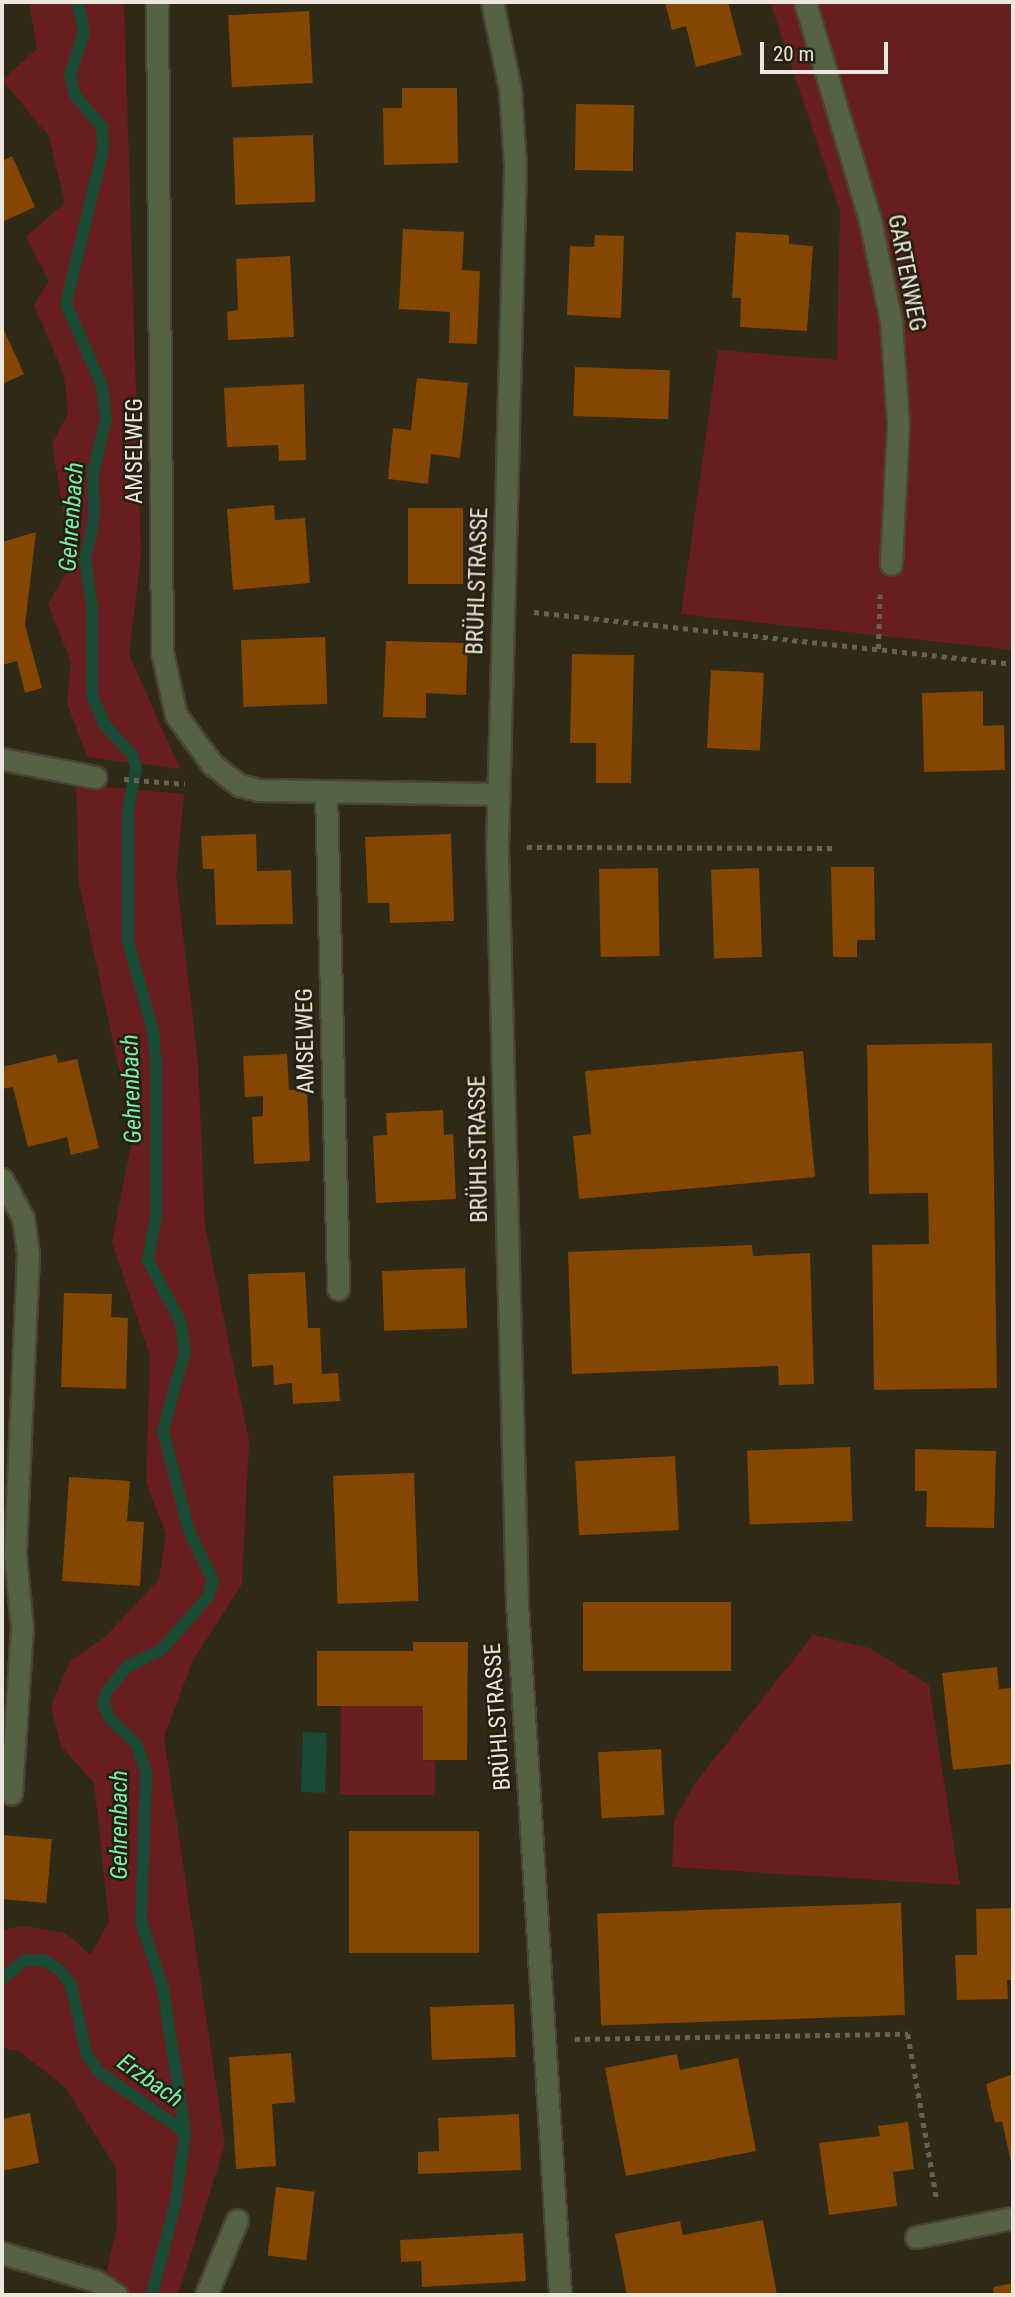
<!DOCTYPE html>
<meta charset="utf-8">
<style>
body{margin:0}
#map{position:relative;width:1015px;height:2297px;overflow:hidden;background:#2f2917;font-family:"Roboto Condensed",sans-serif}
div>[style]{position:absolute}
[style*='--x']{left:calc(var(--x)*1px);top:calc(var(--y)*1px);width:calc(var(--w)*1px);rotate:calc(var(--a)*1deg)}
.green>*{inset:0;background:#681e1e}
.water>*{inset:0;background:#194a33;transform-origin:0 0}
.stream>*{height:12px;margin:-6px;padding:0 6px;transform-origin:6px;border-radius:6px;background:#194a33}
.building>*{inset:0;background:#854600;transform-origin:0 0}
.path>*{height:4.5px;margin-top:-2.25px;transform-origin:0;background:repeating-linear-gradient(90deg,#686252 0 5px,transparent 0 10px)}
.roads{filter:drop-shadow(2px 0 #494433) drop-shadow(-2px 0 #494433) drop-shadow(0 2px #494433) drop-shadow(0 -2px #494433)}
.minor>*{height:21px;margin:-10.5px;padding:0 10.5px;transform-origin:10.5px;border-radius:10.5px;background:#556243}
span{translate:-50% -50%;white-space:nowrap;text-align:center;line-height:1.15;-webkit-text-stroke:5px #251f0d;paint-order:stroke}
.street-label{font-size:23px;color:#ebe7dc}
.water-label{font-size:24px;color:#73efb3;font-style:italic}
.frame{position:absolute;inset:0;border:4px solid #ebe7dc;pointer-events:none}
.scale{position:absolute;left:760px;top:42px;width:128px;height:32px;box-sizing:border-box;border:4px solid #ebe7dc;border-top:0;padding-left:9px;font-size:21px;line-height:24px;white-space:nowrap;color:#ebe7dc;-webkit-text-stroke:5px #251f0d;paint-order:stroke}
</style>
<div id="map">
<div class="green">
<div style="clip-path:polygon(29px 2px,124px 2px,141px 555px,129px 654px,180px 769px,87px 757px,67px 703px,71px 662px,48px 604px,72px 563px,52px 444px,68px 413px,64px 375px,34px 305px,49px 281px,26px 237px,65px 203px,49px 136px,2px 80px,37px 49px)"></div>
<div style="clip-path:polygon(770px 2px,1013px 2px,1013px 650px,681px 614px,718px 350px,837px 360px,840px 212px)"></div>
<div style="clip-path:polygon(76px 784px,184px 794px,176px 875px,198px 1063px,205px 1226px,249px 1441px,242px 1584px,193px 1660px,164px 1737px,225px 2144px,178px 2295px,101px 2295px,117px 2227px,116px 2168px,65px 2087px,19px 2051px,2px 2048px,2px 1930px,24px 1926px,65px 1933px,91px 1955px,109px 1921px,94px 1783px,61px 1746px,51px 1706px,70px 1661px,105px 1637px,159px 1579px,166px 1534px,146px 1482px,150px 1356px,112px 1242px,133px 1135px,79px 883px)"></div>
<div style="clip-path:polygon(813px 1635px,870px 1648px,929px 1685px,960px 1885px,672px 1867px,674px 1820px,696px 1782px)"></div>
<div style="clip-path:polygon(341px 1706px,423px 1706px,423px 1760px,435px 1761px,435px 1795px,340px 1795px)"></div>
</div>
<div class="water">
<div style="left:303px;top:1732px;width:24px;height:60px;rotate:2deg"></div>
</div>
<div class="stream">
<div style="--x:78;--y:2;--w:31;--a:79"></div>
<div style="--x:84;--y:32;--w:44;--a:108.4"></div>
<div style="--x:70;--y:74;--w:22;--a:77"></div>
<div style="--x:75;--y:95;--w:42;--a:49.8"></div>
<div style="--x:102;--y:127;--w:22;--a:87"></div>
<div style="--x:103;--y:149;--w:159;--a:103.4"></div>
<div style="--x:66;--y:304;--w:90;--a:66.3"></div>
<div style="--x:102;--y:386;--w:32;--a:83"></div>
<div style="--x:106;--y:418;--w:56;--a:103.5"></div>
<div style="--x:93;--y:472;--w:48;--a:88.8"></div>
<div style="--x:94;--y:520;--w:40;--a:103"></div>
<div style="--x:85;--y:559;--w:49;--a:81.7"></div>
<div style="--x:92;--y:607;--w:88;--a:90"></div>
<div style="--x:92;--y:695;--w:33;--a:67"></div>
<div style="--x:105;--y:725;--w:42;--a:47.9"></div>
<div style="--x:133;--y:756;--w:13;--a:77"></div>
<div style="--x:136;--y:769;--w:42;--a:101"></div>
<div style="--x:128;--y:810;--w:131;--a:90"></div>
<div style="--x:128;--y:941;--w:93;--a:74.5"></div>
<div style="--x:153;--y:1031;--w:32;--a:85"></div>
<div style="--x:156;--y:1063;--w:152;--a:90"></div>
<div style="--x:156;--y:1215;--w:46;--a:100.1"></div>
<div style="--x:148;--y:1260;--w:71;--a:62.4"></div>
<div style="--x:181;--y:1323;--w:28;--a:82"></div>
<div style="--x:185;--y:1351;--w:82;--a:105.6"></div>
<div style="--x:163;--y:1430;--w:101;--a:75.7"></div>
<div style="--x:188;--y:1528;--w:59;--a:64.7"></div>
<div style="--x:213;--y:1581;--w:18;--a:109"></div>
<div style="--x:207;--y:1598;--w:68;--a:131.4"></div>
<div style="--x:162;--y:1649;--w:39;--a:153"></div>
<div style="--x:127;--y:1667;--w:31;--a:130"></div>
<div style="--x:107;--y:1691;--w:14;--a:107"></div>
<div style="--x:103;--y:1704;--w:18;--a:63"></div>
<div style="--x:111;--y:1720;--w:34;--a:43"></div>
<div style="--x:136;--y:1743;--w:31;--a:71"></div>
<div style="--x:146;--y:1772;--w:149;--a:91.9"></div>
<div style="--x:141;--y:1921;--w:71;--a:71.8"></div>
<div style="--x:163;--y:1988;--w:146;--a:81.3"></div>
<div style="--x:2;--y:1979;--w:30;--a:-40"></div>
<div style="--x:25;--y:1960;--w:19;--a:0"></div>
<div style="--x:44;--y:1960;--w:20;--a:33"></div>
<div style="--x:61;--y:1971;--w:18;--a:56"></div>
<div style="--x:71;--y:1986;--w:71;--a:76.9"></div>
<div style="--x:87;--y:2055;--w:21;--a:55"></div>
<div style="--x:99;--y:2072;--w:105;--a:34.9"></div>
<div style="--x:185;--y:2132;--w:69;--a:97.5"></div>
<div style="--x:176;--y:2200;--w:98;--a:104.2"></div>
</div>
<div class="building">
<div style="clip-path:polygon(665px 2px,728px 2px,742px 55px,696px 67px,686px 26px,672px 30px)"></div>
<div style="left:309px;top:11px;width:72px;height:81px;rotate:87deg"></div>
<div style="clip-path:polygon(402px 88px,457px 88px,458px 163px,384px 165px,383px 108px,402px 108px)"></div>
<div style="left:576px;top:104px;width:58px;height:66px;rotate:1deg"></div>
<div style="left:313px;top:135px;width:67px;height:80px;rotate:88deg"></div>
<div style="clip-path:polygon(12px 156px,35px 207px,2px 222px,2px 161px)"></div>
<div style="clip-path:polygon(403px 229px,464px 232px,462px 270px,480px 271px,477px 344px,449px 343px,450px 312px,399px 309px)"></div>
<div style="clip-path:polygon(736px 232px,789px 235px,789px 244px,813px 246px,807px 331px,740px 327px,741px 298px,732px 298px)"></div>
<div style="clip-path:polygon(595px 235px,624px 236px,621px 318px,567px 315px,570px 246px,594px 247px)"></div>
<div style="clip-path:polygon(290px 256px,294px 337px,228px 340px,227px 312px,238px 310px,236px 259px)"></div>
<div style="clip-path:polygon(2px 326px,24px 374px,2px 384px)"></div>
<div style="left:575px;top:367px;width:95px;height:49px;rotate:2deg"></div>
<div style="clip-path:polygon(417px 378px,468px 383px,460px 458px,431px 454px,428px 484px,388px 479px,393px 428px,411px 430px)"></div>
<div style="clip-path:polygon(304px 384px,306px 460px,279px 461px,278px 445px,227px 447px,224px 388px)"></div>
<div style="clip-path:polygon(274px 505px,275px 520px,305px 518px,310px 583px,233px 590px,227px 509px)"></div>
<div style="left:408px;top:508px;width:55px;height:76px"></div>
<div style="clip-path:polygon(36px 532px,25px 625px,42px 688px,25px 693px,17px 661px,2px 665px,2px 542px)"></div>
<div style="left:325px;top:637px;width:67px;height:84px;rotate:88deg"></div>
<div style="clip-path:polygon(386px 641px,468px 643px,466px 695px,426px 693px,426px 718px,383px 717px)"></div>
<div style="clip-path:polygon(572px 654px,634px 655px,631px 783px,596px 783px,596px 743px,570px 743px)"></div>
<div style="left:711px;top:670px;width:53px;height:78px;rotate:3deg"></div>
<div style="clip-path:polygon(983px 691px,983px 726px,1004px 725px,1005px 770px,924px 772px,922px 693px)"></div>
<div style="clip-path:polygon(256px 834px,257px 871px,291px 870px,293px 924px,216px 925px,214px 869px,203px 869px,201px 836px)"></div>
<div style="clip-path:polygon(451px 834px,454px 921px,390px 923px,389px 903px,368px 903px,365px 837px)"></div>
<div style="clip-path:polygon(831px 867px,874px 867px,875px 940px,857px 940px,857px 957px,833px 957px)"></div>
<div style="left:658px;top:868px;width:88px;height:59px;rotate:89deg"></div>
<div style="left:759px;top:868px;width:89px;height:48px;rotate:88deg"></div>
<div style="clip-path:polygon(992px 1043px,997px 1388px,874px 1390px,872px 1245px,929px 1244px,928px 1193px,869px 1194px,867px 1045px)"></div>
<div style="clip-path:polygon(803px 1051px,815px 1177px,579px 1199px,573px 1136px,591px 1134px,585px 1071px)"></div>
<div style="clip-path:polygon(56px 1054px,58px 1063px,77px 1059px,99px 1148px,71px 1155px,67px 1137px,28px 1147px,13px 1087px,2px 1089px,2px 1067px)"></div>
<div style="clip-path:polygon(287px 1054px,289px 1090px,307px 1090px,310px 1161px,254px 1164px,252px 1117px,263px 1116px,263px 1096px,245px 1097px,243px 1056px)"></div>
<div style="clip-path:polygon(443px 1110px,444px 1135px,453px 1134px,456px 1199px,376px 1203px,373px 1136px,387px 1135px,386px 1113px)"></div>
<div style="clip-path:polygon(752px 1245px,753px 1256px,810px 1253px,814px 1384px,779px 1385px,778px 1366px,572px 1374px,568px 1252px)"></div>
<div style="left:465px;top:1268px;width:60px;height:83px;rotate:88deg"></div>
<div style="clip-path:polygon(305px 1272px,308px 1328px,320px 1328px,322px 1374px,338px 1373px,340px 1401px,293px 1404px,292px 1383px,274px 1385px,273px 1365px,252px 1367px,248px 1274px)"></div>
<div style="clip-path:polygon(64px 1293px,112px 1294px,111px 1317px,128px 1318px,126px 1389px,61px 1387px)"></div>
<div style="left:850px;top:1447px;width:74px;height:103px;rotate:88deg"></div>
<div style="clip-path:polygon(915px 1449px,996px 1451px,994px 1528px,926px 1527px,927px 1491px,915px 1491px)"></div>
<div style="left:675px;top:1456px;width:74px;height:100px;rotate:87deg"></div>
<div style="left:414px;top:1473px;width:128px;height:81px;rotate:88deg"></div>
<div style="clip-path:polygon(69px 1477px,130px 1481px,127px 1521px,144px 1522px,140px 1586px,62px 1581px)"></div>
<div style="left:583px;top:1602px;width:148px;height:69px"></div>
<div style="clip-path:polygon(413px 1642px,468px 1642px,467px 1760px,423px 1760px,423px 1706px,317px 1706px,317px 1651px,413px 1651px)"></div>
<div style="clip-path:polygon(997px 1667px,999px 1689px,1013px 1688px,1013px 1764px,953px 1770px,942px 1673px)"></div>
<div style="left:661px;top:1749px;width:66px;height:63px;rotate:87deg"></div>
<div style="left:349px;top:1831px;width:130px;height:122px"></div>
<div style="left:2px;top:1835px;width:50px;height:64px;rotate:5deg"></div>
<div style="left:901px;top:1903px;width:112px;height:304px;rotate:88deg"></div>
<div style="clip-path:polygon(1013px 1908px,1013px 1980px,1007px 1980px,1008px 1999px,957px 2000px,955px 1955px,977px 1955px,976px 1909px)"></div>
<div style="left:514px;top:2004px;width:53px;height:84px;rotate:88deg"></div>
<div style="clip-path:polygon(291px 2053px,295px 2102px,272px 2104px,276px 2166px,236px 2169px,229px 2057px)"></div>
<div style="clip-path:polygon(677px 2054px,680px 2070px,738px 2058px,756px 2151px,626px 2176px,605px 2068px)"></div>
<div style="clip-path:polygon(1013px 2074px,1013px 2161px,1011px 2162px,1002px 2121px,995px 2123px,986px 2084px)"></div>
<div style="clip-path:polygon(30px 2113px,39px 2163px,2px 2171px,2px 2119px)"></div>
<div style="clip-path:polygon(519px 2114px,521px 2170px,418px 2174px,418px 2152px,439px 2151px,438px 2118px)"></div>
<div style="clip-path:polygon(908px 2122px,914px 2169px,893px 2172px,897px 2206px,829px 2215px,819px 2143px,880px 2136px,878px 2126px)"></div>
<div style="left:276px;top:2187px;width:39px;height:69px;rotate:7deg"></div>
<div style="clip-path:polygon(763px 2220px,777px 2295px,627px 2295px,615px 2234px,680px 2221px,683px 2235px)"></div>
<div style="clip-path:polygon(523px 2233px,526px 2281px,422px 2287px,421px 2261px,401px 2262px,400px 2240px)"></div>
<div style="clip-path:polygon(1013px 2283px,1013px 2295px,994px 2295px,993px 2287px)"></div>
</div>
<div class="path">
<div style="--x:534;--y:612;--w:482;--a:6.2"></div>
<div style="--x:878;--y:649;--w:55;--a:-87.9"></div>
<div style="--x:124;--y:779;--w:61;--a:4.7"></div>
<div style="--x:527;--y:847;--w:307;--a:0.2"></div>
<div style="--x:575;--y:2039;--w:333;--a:-0.9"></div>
<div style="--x:908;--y:2034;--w:169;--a:80.1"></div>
</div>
<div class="roads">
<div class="minor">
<div style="--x:157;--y:2;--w:650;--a:89.56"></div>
<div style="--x:162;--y:652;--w:65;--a:77.5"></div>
<div style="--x:176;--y:715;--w:61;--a:53.7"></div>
<div style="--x:212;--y:764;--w:34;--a:38"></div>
<div style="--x:239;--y:785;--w:20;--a:15"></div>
<div style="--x:258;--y:790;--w:239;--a:1"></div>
<div style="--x:492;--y:2;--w:90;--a:78.4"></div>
<div style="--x:510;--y:90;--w:76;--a:86.2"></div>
<div style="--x:515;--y:166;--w:681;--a:91.51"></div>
<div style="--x:497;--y:847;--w:756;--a:88.48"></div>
<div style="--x:517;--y:1603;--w:693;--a:86.44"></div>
<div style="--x:805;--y:2;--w:227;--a:73.4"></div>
<div style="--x:870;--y:220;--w:103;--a:78.3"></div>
<div style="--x:891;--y:321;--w:104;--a:86.1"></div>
<div style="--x:898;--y:425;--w:139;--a:92.9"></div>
<div style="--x:2;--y:759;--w:95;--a:11"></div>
<div style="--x:326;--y:791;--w:498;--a:88.6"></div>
<div style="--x:2;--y:1179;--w:44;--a:61.7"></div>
<div style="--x:23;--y:1218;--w:36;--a:82"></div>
<div style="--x:28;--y:1254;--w:301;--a:92.5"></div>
<div style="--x:15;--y:1555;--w:73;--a:84.5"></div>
<div style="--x:22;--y:1628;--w:166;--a:93.8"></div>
<div style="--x:916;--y:2237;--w:99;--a:-11.1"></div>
<div style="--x:2;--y:2253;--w:98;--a:16.6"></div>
<div style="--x:96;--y:2281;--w:25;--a:34"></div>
<div style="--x:206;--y:2295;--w:81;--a:-67.5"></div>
</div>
</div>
<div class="street-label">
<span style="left:906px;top:273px;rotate:79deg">GARTENWEG</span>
<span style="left:135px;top:451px;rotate:-90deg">AMSELWEG</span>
<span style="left:478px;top:581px;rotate:-88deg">BRÜHLSTRASSE</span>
<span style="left:306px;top:1041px;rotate:-91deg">AMSELWEG</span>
<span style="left:479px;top:1149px;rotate:-91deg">BRÜHLSTRASSE</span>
<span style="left:498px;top:1717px;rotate:-94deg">BRÜHLSTRASSE</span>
</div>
<div class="water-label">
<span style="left:72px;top:517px;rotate:-86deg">Gehrenbach</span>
<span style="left:132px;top:1089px;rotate:-92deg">Gehrenbach</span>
<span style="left:120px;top:1825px;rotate:-90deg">Gehrenbach</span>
<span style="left:150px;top:2081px;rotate:35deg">Erzbach</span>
</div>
<div class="frame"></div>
<div class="scale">20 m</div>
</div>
